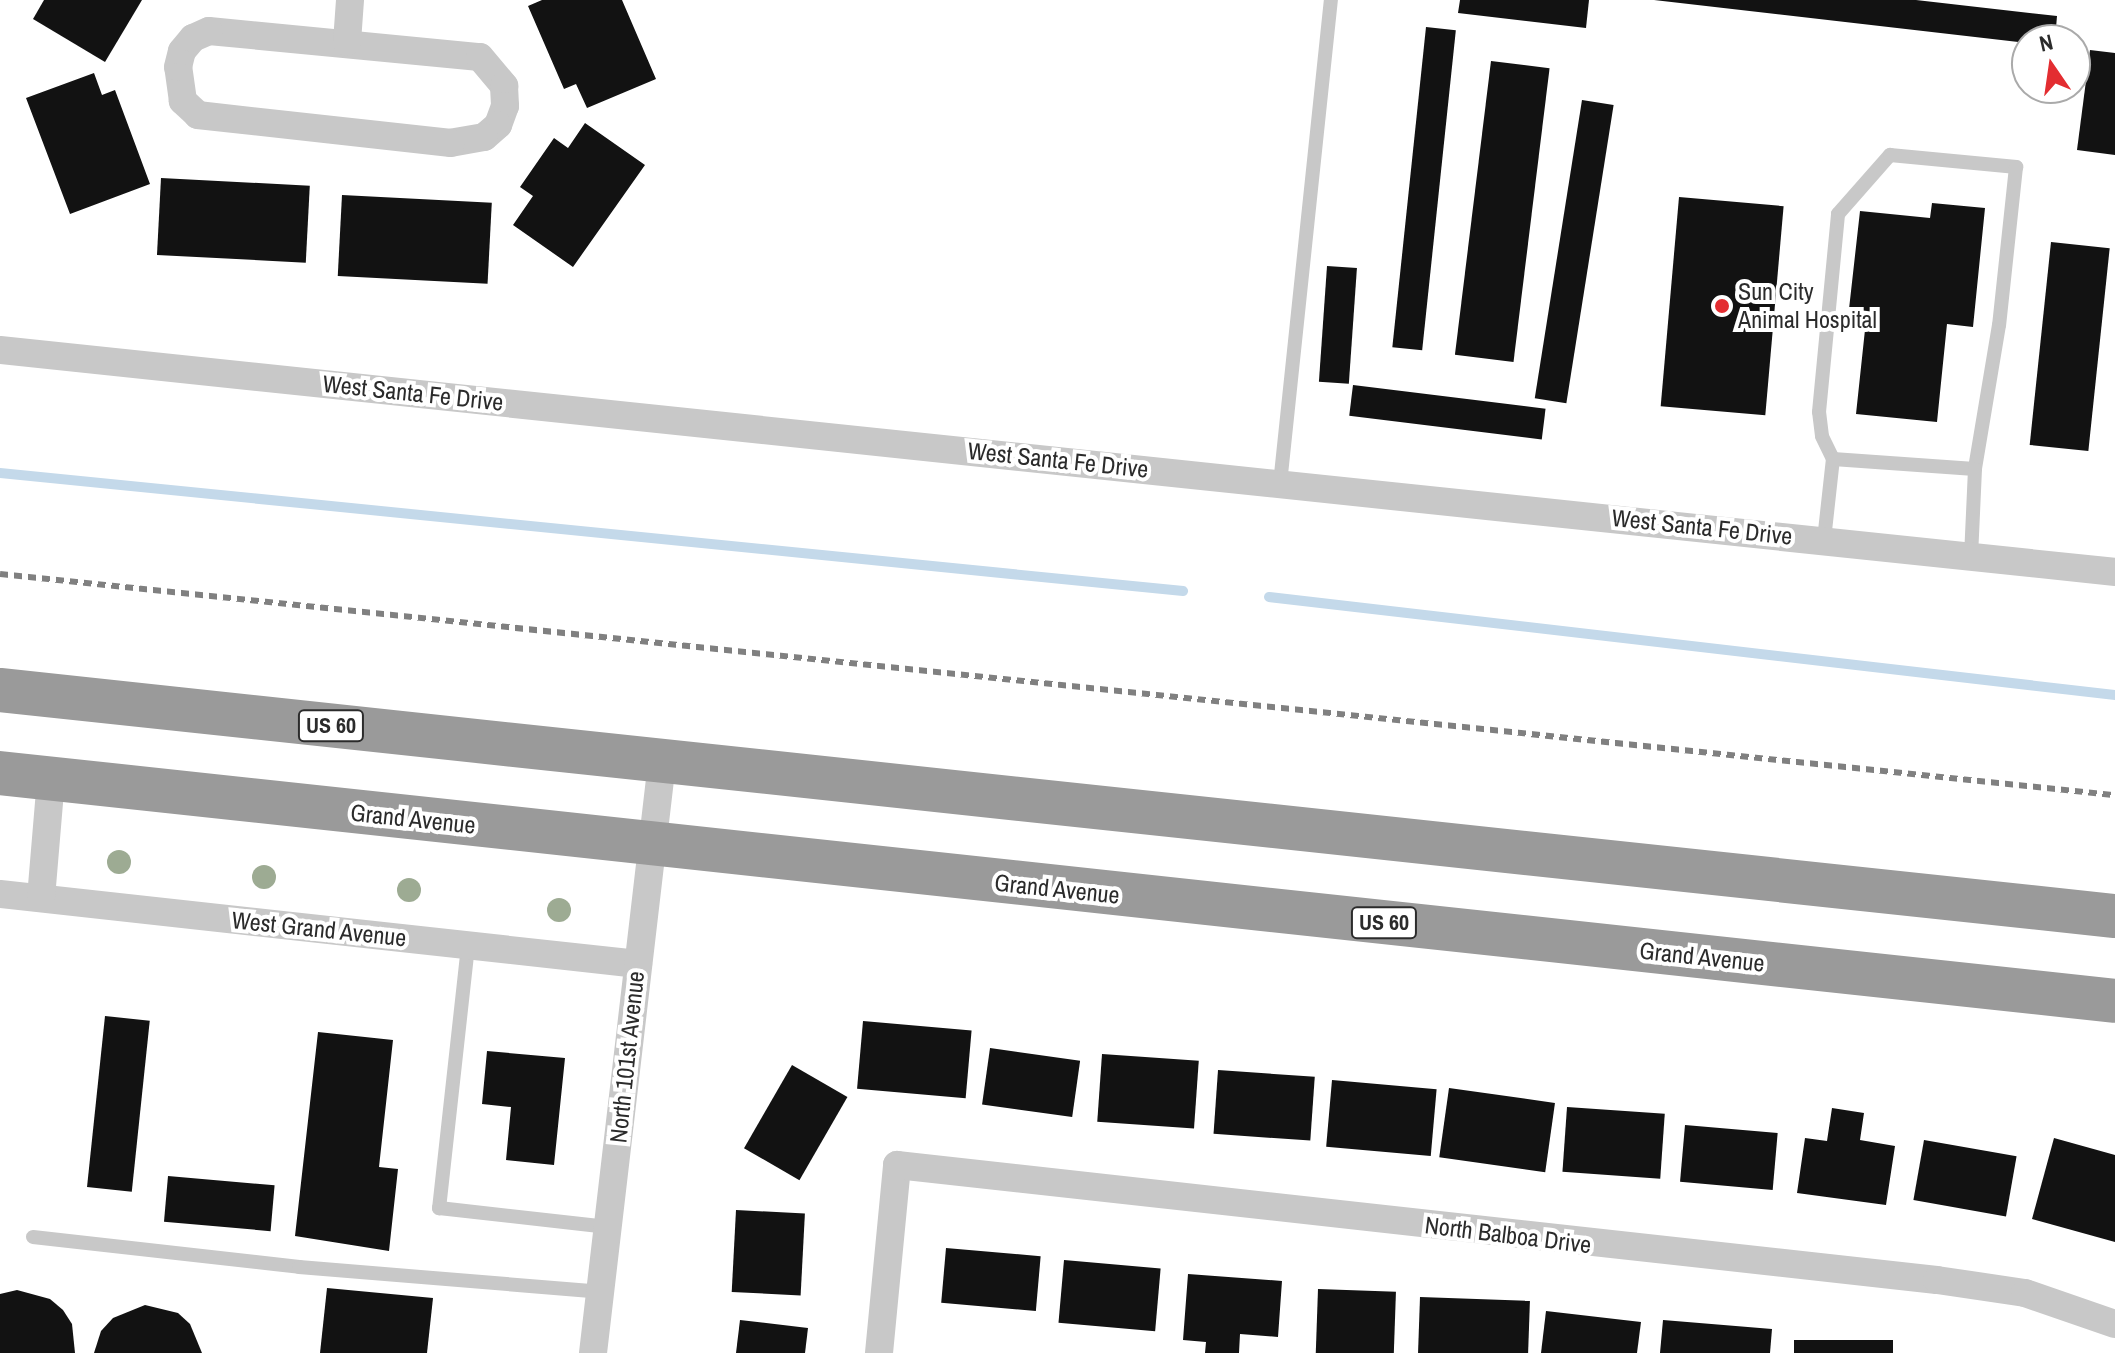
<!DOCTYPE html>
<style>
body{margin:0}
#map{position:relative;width:2115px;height:1353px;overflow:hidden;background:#fff;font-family:"Archivo Narrow",sans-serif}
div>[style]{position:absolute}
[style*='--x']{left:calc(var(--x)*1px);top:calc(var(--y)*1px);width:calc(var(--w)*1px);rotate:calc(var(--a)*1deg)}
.stream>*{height:10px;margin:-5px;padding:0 5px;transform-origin:5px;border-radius:5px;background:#c4d9ea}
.building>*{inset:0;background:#121212;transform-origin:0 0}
.service>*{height:14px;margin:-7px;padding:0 7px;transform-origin:7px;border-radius:7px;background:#c8c8c8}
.minor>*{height:28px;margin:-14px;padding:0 14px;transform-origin:14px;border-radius:14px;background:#c8c8c8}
.trunk>*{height:44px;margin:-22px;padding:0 22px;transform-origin:22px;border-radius:22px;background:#9a9a9a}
.rail>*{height:6px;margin-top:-3px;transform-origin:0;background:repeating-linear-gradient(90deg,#808080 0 8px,transparent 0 14px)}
.trees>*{width:24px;height:24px;margin:-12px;border-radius:50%;background:#9dab93}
.dots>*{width:22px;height:22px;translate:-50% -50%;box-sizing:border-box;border:4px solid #fff;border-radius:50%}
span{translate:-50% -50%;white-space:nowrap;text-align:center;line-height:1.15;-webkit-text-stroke:8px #fff;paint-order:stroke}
.shield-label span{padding:2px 6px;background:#fff;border:2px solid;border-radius:6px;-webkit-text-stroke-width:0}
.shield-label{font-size:22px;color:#2b2b2b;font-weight:700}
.poi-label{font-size:24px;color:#2b2b2b}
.left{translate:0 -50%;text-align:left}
.street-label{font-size:24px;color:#2b2b2b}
.north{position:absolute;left:2011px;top:24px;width:80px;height:80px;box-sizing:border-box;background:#fff;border:2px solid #aaa;border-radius:50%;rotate:347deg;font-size:22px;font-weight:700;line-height:32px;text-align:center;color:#2b2b2b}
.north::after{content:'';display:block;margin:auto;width:28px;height:36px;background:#e32d31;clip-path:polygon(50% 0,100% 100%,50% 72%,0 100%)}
</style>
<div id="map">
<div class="stream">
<div style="--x:0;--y:473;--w:1189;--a:5.7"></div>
<div style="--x:1269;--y:597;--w:852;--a:6.61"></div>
</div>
<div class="building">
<div style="clip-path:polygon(44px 0,142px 0,105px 62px,33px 19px)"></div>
<div style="clip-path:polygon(542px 0,622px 0,656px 79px,587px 108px,576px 84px,564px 89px,528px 6px)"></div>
<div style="clip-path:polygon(1460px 0,1589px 0,1586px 28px,1458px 13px)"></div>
<div style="clip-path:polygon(1654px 0,1916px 0,2057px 16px,2055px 40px,2027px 43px)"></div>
<div style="left:1426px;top:27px;width:30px;height:322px;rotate:6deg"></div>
<div style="clip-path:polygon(2090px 50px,2115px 53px,2115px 155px,2077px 150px)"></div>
<div style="left:1491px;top:61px;width:59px;height:296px;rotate:7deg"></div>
<div style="clip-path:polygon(94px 73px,102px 95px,115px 90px,150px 184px,70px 214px,26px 98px)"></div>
<div style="left:1582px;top:100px;width:32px;height:302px;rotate:9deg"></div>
<div style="clip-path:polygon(585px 123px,645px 165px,573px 267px,513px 225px,533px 196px,520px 187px,554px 138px,568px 148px)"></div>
<div style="left:161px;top:178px;width:149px;height:77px;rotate:3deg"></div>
<div style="left:342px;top:195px;width:150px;height:81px;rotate:3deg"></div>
<div style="left:1679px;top:197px;width:105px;height:210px;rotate:5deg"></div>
<div style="clip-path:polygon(1932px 203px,1985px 208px,1973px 327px,1947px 324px,1937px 422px,1856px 414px,1867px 311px,1849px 309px,1860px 211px,1930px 218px)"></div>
<div style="left:2051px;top:242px;width:59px;height:204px;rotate:6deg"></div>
<div style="left:1327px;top:266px;width:30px;height:116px;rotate:4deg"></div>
<div style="left:1353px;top:385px;width:194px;height:31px;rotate:7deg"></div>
<div style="left:105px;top:1016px;width:45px;height:172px;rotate:6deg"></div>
<div style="left:863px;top:1021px;width:109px;height:68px;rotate:5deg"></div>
<div style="clip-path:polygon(318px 1032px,393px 1040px,379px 1167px,398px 1169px,389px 1251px,295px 1236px)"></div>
<div style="left:990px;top:1048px;width:91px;height:57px;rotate:8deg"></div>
<div style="clip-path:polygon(487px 1051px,565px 1058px,554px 1165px,506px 1160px,511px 1107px,482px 1104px)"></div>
<div style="left:1102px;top:1054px;width:97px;height:68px;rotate:4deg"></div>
<div style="left:792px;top:1065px;width:64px;height:96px;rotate:30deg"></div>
<div style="left:1218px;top:1070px;width:97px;height:64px;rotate:4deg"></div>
<div style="left:1332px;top:1080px;width:105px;height:67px;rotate:5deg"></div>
<div style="left:1449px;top:1088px;width:107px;height:70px;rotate:8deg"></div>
<div style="left:1567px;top:1107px;width:98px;height:65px;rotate:4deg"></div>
<div style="clip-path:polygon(1832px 1108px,1864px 1113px,1860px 1140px,1895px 1146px,1886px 1205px,1797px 1193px,1805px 1138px,1827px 1141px)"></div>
<div style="left:1685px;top:1125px;width:93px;height:57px;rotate:5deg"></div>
<div style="clip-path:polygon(2054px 1138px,2115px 1155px,2115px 1242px,2032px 1219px)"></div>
<div style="left:1924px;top:1140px;width:94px;height:61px;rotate:10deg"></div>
<div style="left:168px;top:1176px;width:107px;height:46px;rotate:5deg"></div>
<div style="left:736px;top:1210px;width:69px;height:82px;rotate:3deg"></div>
<div style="left:946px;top:1248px;width:95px;height:55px;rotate:5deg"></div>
<div style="left:1064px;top:1260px;width:97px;height:63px;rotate:5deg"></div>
<div style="clip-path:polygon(1188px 1274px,1282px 1281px,1278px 1337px,1240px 1334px,1239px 1353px,1205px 1353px,1206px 1342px,1183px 1340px)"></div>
<div style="clip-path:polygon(327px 1288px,433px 1298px,427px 1353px,320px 1353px)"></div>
<div style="left:1318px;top:1289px;width:78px;height:64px;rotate:2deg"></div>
<div style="clip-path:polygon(17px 1290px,50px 1299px,63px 1310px,72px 1324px,75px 1353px,0 1353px,0 1294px)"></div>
<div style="left:1420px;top:1297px;width:110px;height:56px;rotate:2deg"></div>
<div style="clip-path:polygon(145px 1305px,178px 1313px,190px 1324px,202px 1353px,94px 1353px,101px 1331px,113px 1318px)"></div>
<div style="clip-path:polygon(1546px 1311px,1641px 1322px,1637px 1353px,1541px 1353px)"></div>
<div style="clip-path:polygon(740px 1320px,808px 1328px,805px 1353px,736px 1353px)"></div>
<div style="clip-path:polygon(1663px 1320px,1772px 1329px,1770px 1353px,1660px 1353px)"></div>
<div style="left:1794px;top:1340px;width:99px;height:13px"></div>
</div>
<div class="service">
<div style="--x:1833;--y:459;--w:25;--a:-116"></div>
<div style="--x:1822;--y:436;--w:24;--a:-97"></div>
<div style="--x:1819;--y:412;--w:199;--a:-84.5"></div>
<div style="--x:1838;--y:214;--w:79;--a:-48.6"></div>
<div style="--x:1890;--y:155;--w:127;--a:5.4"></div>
<div style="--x:2016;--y:167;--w:159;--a:96.1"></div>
<div style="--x:1999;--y:325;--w:146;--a:99.5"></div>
<div style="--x:1280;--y:484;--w:487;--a:-84"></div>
<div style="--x:1824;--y:540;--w:81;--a:-83.7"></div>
<div style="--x:1833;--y:459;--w:142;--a:4"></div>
<div style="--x:1975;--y:469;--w:87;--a:92.6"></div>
<div style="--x:468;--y:946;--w:264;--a:96.3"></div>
<div style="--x:439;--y:1208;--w:170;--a:6.4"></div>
<div style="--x:33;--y:1237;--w:268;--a:6.4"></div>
<div style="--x:299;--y:1267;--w:302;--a:4.7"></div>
</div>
<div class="minor">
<div style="--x:209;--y:31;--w:272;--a:5.5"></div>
<div style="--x:480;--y:57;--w:38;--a:50"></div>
<div style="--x:504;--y:86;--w:20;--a:87"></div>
<div style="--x:505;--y:106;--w:20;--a:110"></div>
<div style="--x:498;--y:125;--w:18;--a:139"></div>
<div style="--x:484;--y:137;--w:34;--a:170"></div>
<div style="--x:451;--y:143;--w:255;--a:-173.7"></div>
<div style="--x:198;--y:115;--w:21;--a:-137"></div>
<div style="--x:183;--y:101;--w:34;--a:-98"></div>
<div style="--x:178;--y:67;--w:16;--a:-76"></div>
<div style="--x:182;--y:51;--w:17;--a:-50"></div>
<div style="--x:193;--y:38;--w:17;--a:-24"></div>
<div style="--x:347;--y:42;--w:42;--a:-85.9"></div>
<div style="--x:0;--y:350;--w:2127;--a:5.99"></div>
<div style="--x:0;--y:894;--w:642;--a:6.26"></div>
<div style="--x:41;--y:898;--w:119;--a:-85.2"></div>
<div style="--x:593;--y:1353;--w:595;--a:-83.34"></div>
<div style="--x:879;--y:1353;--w:189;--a:-84.5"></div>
<div style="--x:897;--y:1165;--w:1046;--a:6.31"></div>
<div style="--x:1937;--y:1280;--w:89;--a:8.4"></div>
<div style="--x:2025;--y:1293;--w:95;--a:19"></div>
</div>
<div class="trunk">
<div style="--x:0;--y:690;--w:2127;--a:6.1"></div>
<div style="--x:0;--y:773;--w:2127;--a:6.15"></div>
</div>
<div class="rail">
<div style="--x:0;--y:574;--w:2127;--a:5.97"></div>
</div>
<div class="trees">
<div style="left:119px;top:862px"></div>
<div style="left:264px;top:877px"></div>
<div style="left:409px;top:890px"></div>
<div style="left:559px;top:910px"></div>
</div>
<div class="dots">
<div style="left:1722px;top:306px;background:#e32d31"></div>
</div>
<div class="shield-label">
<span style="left:331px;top:726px">US 60</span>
<span style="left:1384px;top:923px">US 60</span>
</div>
<div class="poi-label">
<span class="left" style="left:1738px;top:306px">Sun City<br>Animal Hospital</span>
</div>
<div class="street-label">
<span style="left:413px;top:393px;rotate:6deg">West Santa Fe Drive</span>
<span style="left:1058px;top:460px;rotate:6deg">West Santa Fe Drive</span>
<span style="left:1702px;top:527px;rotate:6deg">West Santa Fe Drive</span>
<span style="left:413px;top:819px;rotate:6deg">Grand Avenue</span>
<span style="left:1057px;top:889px;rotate:6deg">Grand Avenue</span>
<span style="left:319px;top:929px;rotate:6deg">West Grand Avenue</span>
<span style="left:1702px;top:957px;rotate:6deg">Grand Avenue</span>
<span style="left:627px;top:1057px;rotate:-84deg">North 101st Avenue</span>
<span style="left:1508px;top:1235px;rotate:7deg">North Balboa Drive</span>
</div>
<div class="north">N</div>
</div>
